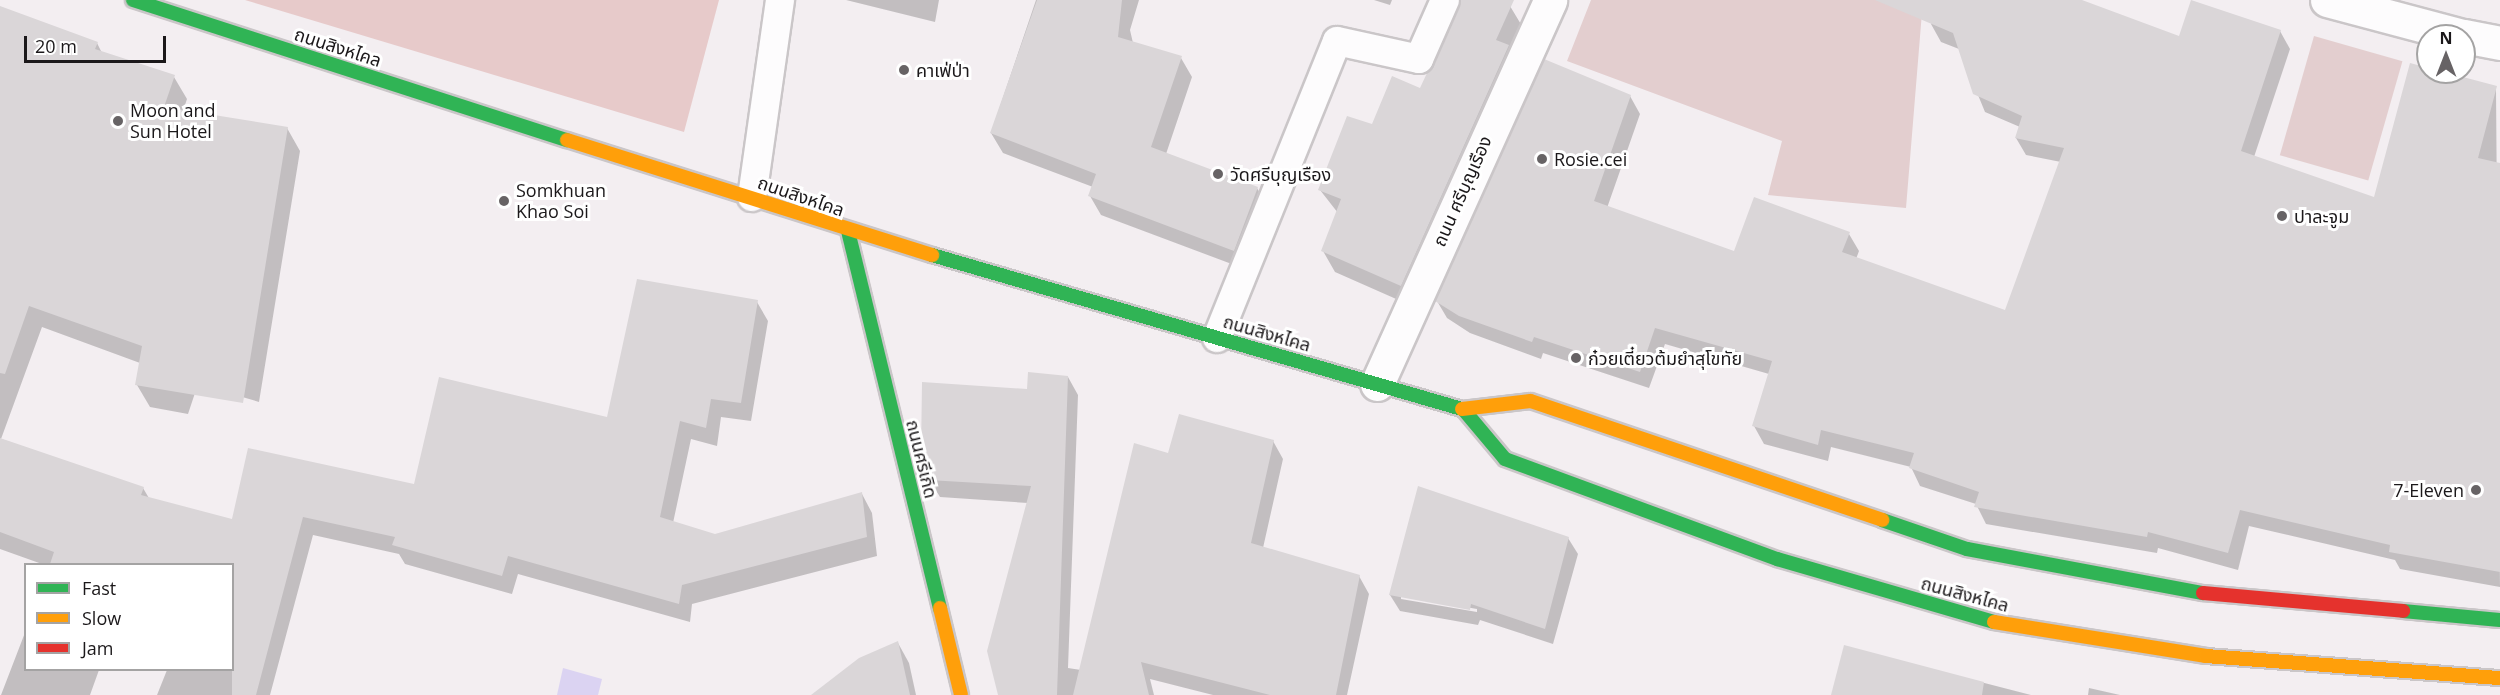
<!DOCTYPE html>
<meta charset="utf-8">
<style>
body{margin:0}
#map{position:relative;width:2500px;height:695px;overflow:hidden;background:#f3eef1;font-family:"Open Sans","Noto Sans Thai",sans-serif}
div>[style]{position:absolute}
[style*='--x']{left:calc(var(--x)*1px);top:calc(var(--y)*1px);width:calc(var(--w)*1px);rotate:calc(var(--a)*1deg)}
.green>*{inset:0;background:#e3cecf;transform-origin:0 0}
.forest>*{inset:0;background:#e7caca}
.water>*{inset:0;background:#dbd3f2}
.shadow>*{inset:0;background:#0003}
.building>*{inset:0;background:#dad6d8}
.roads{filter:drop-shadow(2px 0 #cac6c8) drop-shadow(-2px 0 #cac6c8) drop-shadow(0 2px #cac6c8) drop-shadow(0 -2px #cac6c8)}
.lane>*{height:28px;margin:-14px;padding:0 14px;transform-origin:14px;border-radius:14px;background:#fdfcfd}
.street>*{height:33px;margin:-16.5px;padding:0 16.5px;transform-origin:16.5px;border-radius:16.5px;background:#fdfcfd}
.fast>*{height:14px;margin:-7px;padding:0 7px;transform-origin:7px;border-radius:7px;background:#30b455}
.slow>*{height:14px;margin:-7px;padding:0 7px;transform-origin:7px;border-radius:7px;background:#ff9f0a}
.jam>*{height:14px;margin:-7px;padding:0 7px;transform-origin:7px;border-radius:7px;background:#e5322d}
.dots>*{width:16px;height:16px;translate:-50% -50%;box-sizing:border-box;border:3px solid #fff;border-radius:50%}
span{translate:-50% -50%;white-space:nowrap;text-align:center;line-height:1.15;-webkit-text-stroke:6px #fff;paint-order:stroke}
.street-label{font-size:18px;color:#1b181a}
.poi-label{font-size:18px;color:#1b181a}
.left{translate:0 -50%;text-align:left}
.right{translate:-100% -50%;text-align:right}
.legend{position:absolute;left:24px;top:563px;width:210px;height:108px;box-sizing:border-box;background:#fff;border:2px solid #a4a3a3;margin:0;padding:8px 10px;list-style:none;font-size:18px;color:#1b181a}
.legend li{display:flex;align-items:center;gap:12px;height:30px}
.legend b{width:30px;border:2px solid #a4a3a3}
.north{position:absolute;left:2416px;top:24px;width:60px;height:60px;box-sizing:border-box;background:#fff;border:2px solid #a4a3a3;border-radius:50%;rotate:0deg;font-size:16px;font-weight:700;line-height:24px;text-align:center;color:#1b181a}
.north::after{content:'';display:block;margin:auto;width:21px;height:27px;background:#676365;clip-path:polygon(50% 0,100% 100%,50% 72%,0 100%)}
.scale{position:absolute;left:24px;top:36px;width:142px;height:27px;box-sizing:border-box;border:3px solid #1b181a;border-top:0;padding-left:8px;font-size:18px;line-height:21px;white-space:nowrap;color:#1b181a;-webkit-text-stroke:4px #fff;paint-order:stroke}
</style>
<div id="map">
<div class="green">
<div style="clip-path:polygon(1591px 0,1923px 0,1906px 208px,1768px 195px,1782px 141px,1567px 61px)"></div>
<div style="left:2314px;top:36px;width:92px;height:124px;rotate:16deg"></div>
</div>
<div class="forest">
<div style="clip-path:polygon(245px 0,719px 0,684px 132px)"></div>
</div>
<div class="water">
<div style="clip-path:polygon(563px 668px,602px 679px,598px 695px,557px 695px)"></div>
</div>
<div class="shadow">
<div style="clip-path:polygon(846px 0,939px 0,935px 22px)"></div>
<div style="clip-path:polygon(1036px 0,1139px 0,1130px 30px,1133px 43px,1181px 58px,1192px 77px,1166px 154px,1257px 188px,1268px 208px,1245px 269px,1101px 215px,1090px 196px,1093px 187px,1003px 153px,991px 133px)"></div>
<div style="clip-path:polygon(1374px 0,1392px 0,1390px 5px)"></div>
<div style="clip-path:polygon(1463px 0,1498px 0,1510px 6px,1522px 26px,1412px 306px,1335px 272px,1323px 251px,1338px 213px,1320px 190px,1373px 126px,1420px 90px)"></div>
<div style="clip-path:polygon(1934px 0,2078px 0,2180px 38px,2280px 31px,2290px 49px,2254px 157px,2376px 199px,2496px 88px,2500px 587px,2400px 569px,2395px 560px,2249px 526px,2238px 570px,2158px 548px,2157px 553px,1986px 524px,1976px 504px,1920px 486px,1911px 467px,1831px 447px,1828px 461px,1764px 444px,1754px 426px,1769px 374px,1665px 344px,1649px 388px,1543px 353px,1541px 359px,1470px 333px,1447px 318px,1437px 301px,1630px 96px,1640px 114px,1607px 208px,1735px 253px,1849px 234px,1859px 251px,1856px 259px,2006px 312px,2061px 162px,2026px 155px,2016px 138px,2020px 127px,1985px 112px,1959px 49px,1941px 42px,1931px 24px)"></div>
<div style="clip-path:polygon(0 8px,97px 43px,102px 53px,174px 77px,187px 99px,183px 111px,287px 128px,300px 151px,259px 402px,198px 384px,188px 414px,150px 407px,137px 385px,140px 363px,42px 327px,1px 439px,143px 488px,156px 510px,137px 564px,42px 564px,0 549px)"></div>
<div style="clip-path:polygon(757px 302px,768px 321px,751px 421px,721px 417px,717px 446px,691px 439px,673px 523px,715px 536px,862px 494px,872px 513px,877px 556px,692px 604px,690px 622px,518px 574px,512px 594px,405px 564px,399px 554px,313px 535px,270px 695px,157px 695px,167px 670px,232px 670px,232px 564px,191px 564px,204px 513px,233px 521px,415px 486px,608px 419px)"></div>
<div style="clip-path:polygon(1068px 377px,1078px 395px,1068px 668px,1081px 670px,1169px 455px,1273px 441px,1283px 459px,1263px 548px,1359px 576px,1369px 594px,1347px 695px,1213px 695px,1150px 679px,1154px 695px,1000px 695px,1028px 503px,940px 497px,929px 479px,1029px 390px)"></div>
<div style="clip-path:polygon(evenodd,1568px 538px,1578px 554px,1553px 644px,1480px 620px,1478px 625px,1400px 611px,1390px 595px,1568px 538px,1401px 596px,1477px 609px,1477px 612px,1401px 599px,1401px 596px)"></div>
<div style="clip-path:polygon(26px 630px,26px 670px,99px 670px,90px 695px,1px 695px)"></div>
<div style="clip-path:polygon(898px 643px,909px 663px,916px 695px,827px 695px)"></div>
<div style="clip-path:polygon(1845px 647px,2031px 695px,1833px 695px)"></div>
<div style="clip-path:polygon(2089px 688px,2120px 695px,2088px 695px)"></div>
</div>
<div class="building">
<div style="clip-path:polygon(1037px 0,1122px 0,1118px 37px,1182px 56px,1151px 147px,1258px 187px,1234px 251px,1088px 196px,1096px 174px,990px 133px)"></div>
<div style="clip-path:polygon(1461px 0,1514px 0,1496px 40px,1509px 45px,1401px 286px,1321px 251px,1341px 199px,1318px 190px,1347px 116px,1372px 124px,1392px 76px,1420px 88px)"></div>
<div style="clip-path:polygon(1875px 0,2082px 0,2179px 36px,2191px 0,2281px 30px,2241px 151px,2374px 197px,2410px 63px,2497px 86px,2478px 158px,2500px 163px,2500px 572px,2389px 552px,2390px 545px,2240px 510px,2228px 553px,2148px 532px,2147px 537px,1974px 507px,1979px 492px,1909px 468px,1914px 453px,1821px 430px,1818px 445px,1752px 426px,1772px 361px,1655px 328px,1640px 372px,1534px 337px,1532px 342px,1459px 316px,1435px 301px,1544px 59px,1631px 95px,1594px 201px,1734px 251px,1754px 197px,1850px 232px,1842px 252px,2005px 310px,2064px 148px,2015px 138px,2022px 116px,1973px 94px,1953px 33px)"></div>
<div style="clip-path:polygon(0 6px,98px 42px,95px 49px,175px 75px,164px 107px,288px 127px,243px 403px,135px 385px,142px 346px,29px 306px,5px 374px,0 373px)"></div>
<div style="clip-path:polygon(637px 279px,758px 300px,741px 403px,711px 399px,706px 428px,680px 421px,660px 517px,715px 534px,862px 492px,867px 537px,682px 585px,679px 604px,508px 556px,502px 576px,392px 545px,395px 537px,303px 517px,256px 695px,232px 695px,232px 564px,50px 564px,54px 552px,0 532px,0 438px,144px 487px,141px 495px,232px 519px,248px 448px,414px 484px,439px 377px,607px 417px)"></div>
<div style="clip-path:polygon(1028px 372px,1068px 376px,1057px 695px,998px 695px,987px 651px,1031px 486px,928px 480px,921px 452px,922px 382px,1027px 389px)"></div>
<div style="clip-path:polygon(1179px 414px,1274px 440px,1251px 543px,1360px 575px,1336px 695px,1270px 695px,1141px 662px,1149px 695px,1073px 695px,1134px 443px,1168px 453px)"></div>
<div style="clip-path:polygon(1418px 486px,1569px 537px,1545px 629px,1471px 604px,1470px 610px,1389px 595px)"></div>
<div style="clip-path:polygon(898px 641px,910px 695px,811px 695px,859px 658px)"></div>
<div style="clip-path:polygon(1844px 645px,1984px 682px,1982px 695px,1831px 695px)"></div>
</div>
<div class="roads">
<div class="lane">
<div style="--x:752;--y:197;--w:199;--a:-81.9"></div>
<div style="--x:1217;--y:338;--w:320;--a:-68"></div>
<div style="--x:1337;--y:41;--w:84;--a:12.4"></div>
<div style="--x:1419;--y:59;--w:64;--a:-66.2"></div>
</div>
<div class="street">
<div style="--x:2327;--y:0;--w:140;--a:14.9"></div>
<div style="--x:2464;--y:36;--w:37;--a:11"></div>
<div style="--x:1377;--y:384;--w:421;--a:-65.7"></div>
</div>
<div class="fast">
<div style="--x:133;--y:0;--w:456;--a:17.9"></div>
<div style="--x:848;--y:231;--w:388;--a:76.3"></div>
<div style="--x:932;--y:255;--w:552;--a:16.2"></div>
<div style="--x:1463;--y:409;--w:65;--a:50"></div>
<div style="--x:1505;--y:459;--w:290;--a:20.2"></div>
<div style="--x:1777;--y:559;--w:226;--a:16.2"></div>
<div style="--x:1882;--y:520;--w:90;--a:18.8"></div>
<div style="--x:1967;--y:549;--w:240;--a:10.6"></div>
<div style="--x:2403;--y:611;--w:97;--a:5.3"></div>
</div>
<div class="slow">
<div style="--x:567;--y:140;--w:383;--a:17.5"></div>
<div style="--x:1462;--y:409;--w:69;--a:-6.6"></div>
<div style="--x:1531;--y:401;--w:371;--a:18.7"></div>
<div style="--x:940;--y:608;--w:89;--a:76.4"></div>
<div style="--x:1994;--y:622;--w:215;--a:9.1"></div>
<div style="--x:2206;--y:656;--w:295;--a:4.3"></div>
</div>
<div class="jam">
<div style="--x:2203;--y:593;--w:201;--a:5.1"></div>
</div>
</div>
<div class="dots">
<div style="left:904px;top:70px;background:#676365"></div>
<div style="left:118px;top:121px;background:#676365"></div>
<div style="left:1542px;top:159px;background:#676365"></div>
<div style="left:1218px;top:174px;background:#676365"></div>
<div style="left:504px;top:201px;background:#676365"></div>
<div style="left:2282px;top:216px;background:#676365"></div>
<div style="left:1576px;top:358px;background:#676365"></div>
<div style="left:2476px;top:490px;background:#676365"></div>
</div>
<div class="street-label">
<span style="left:338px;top:47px;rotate:18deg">ถนนสิงหไคล</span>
<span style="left:1462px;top:191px;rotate:-66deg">ถนน ศรีบุญเรือง</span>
<span style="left:801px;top:196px;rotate:19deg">ถนนสิงหไคล</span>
<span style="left:1267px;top:333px;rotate:16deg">ถนนสิงหไคล</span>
<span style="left:922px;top:459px;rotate:76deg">ถนนศรีเกิด</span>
<span style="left:1965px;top:594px;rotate:15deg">ถนนสิงหไคล</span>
</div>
<div class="poi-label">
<span class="left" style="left:916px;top:70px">คาเฟ่ป่า</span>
<span class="left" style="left:130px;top:121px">Moon and<br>Sun Hotel</span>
<span class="left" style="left:1554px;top:159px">Rosie.cei</span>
<span class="left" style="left:1230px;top:174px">วัดศรีบุญเรือง</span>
<span class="left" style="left:516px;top:201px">Somkhuan<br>Khao Soi</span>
<span class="left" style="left:2294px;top:216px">ปาละจูม</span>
<span class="left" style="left:1588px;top:358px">ก๋วยเตี๋ยวต้มยำสุโขทัย</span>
<span class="right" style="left:2464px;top:490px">7-Eleven</span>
</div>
<ul class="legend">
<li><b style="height:8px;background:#30b455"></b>Fast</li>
<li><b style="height:8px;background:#ff9f0a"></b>Slow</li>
<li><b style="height:8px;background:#e5322d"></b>Jam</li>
</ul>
<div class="north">N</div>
<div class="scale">20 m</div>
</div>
